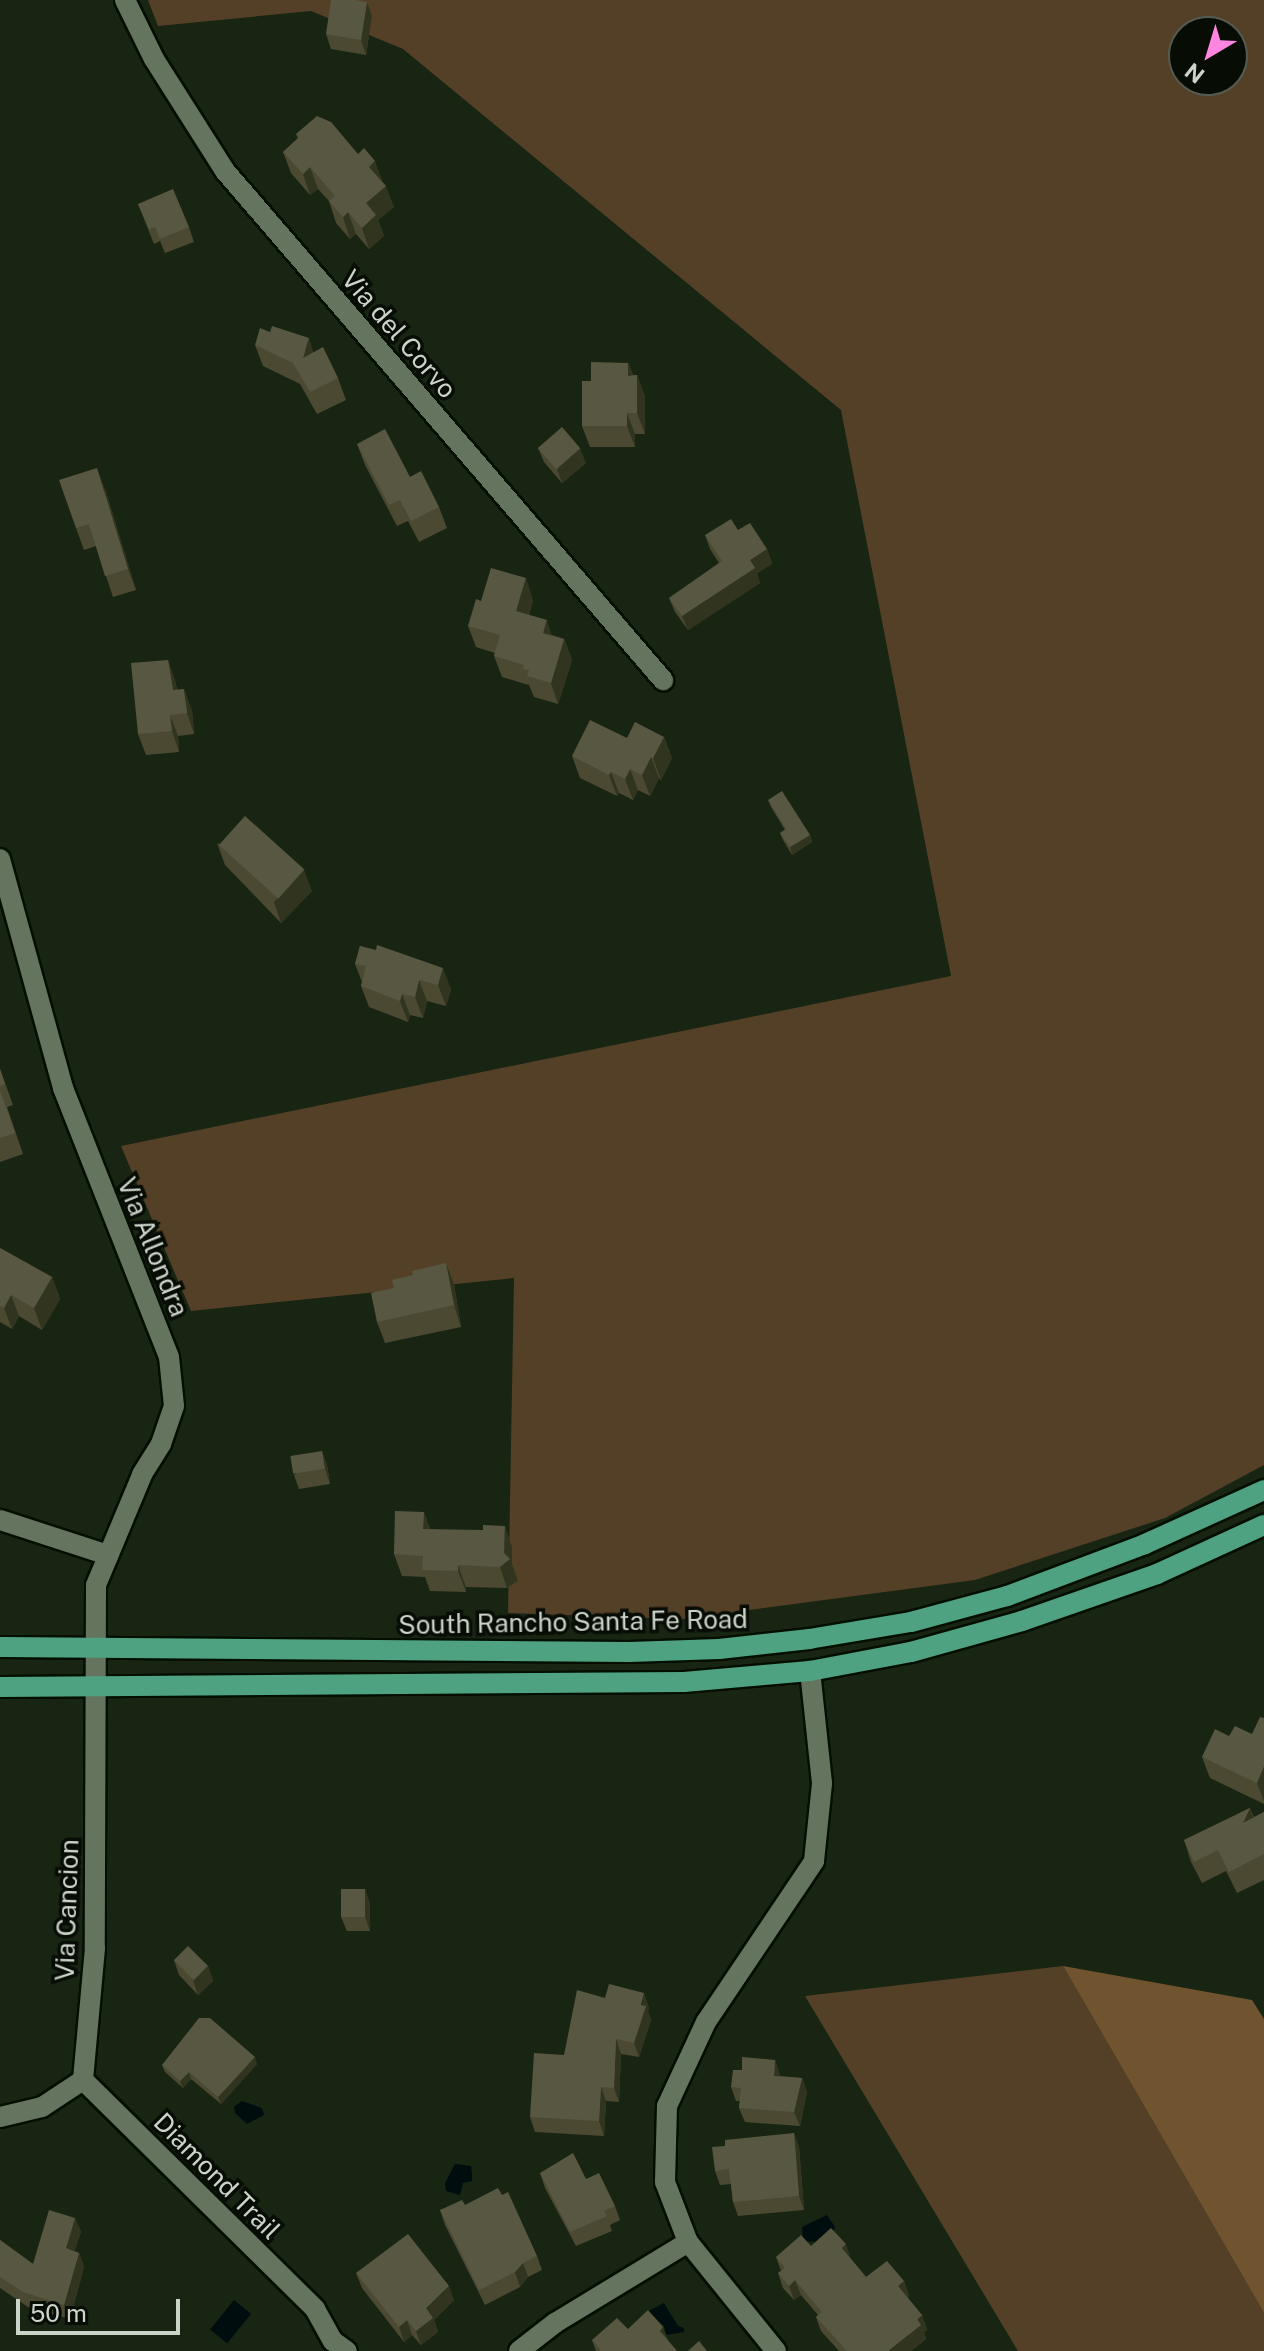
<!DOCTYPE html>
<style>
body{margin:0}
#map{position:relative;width:1264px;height:2351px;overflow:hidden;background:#182512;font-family:"Public Sans",sans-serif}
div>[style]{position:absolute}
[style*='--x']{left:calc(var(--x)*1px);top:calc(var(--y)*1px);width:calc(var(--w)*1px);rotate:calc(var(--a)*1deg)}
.green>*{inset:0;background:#544027}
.forest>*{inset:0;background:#70542f}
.water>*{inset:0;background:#000d0e;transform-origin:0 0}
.roads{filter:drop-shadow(2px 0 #040e01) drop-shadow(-2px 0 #040e01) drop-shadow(0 2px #040e01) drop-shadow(0 -2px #040e01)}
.street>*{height:20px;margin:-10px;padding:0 10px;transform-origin:10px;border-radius:10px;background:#65745e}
.primary>*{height:20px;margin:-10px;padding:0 10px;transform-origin:10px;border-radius:10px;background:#4fa281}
.wall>*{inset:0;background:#4b4932}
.shaded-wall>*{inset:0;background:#31351f}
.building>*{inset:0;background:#585842;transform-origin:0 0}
span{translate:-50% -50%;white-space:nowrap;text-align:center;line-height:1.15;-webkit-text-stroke:7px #070c05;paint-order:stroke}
.street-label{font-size:26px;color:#cbd4c8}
.north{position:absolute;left:1168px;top:16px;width:80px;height:80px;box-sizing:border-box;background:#070c05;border:2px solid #555c53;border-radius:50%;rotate:218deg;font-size:22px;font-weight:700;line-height:32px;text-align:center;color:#cbd4c8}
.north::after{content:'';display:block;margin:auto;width:28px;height:36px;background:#fe86e1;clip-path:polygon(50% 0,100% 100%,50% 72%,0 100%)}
.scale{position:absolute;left:16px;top:2299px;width:164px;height:36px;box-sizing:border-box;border:4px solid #cbd4c8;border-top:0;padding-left:10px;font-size:24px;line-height:28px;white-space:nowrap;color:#cbd4c8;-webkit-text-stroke:6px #070c05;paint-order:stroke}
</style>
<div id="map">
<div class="green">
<div style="clip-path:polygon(evenodd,148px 0,1264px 0,1264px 1465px,1165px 1518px,975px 1580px,682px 1619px,508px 1613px,514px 1278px,191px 1311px,121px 1146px,951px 976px,841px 410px,403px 49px,311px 11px,158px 26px,148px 0,1184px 32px,1232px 32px,1232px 80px,1184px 80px,1184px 32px)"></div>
<div style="clip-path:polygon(1063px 1966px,1264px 2313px,1264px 2351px,1018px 2351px,805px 1996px)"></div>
</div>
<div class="forest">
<div style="clip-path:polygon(1063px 1966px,1252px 2000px,1264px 2019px,1264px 2313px)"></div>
</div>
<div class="water">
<div style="clip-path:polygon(242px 2101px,262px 2108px,264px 2115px,247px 2124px,235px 2113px,234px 2107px)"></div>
<div style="clip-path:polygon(455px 2164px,471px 2166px,472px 2174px,472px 2181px,463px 2183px,460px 2195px,446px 2191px,445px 2183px)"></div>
<div style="clip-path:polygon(827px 2215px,835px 2227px,833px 2233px,821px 2242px,803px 2241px,802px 2227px)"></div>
<div style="left:234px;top:2300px;width:22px;height:38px;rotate:39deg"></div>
<div style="clip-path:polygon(664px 2303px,678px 2326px,684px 2328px,684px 2332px,666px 2335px,664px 2326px,648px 2311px)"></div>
</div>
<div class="roads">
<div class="street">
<div style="--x:125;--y:0;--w:66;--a:63.8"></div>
<div style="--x:154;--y:59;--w:133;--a:57.6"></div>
<div style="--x:225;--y:171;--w:672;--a:49.29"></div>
<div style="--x:0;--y:859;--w:238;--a:74.6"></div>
<div style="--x:63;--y:1088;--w:289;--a:68.5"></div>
<div style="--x:169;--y:1357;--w:49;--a:84.2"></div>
<div style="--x:174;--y:1406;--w:40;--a:108.9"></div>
<div style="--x:161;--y:1444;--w:36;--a:122"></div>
<div style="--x:142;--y:1475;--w:119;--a:112.7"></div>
<div style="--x:96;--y:1585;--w:363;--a:90.2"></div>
<div style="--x:95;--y:1948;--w:133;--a:95.2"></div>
<div style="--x:83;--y:2080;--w:49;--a:146.6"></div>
<div style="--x:42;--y:2107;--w:43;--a:166.6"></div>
<div style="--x:0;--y:1520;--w:114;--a:18"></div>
<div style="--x:83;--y:2080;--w:326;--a:44.6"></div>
<div style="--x:315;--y:2309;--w:37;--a:61"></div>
<div style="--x:333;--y:2341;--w:17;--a:36"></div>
<div style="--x:519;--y:2351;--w:46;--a:-37.9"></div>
<div style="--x:555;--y:2323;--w:156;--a:-31.3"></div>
<div style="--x:776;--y:2351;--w:140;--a:-128.9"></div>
<div style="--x:688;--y:2242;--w:64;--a:-111"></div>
<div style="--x:665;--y:2182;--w:76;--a:-88.5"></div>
<div style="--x:667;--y:2106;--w:93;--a:-65.1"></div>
<div style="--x:706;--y:2022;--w:194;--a:-56.1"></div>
<div style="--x:814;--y:1861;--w:78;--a:-84.1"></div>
<div style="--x:822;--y:1783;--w:113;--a:-96.1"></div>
</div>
<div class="primary">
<div style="--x:0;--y:1647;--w:629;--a:0.46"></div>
<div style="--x:629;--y:1652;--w:90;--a:-1.9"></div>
<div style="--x:719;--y:1649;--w:91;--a:-6.3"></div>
<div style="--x:809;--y:1639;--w:103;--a:-9.5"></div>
<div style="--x:911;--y:1622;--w:99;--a:-15.2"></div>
<div style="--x:1007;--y:1596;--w:147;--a:-20.6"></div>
<div style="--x:1145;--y:1544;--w:131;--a:-24.4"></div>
<div style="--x:0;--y:1687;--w:684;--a:-0.42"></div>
<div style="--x:684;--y:1682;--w:126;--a:-5"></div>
<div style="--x:810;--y:1671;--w:103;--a:-10.7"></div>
<div style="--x:911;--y:1652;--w:115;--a:-15.6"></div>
<div style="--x:1022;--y:1621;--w:143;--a:-19.2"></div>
<div style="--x:1157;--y:1574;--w:118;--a:-24.6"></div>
</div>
</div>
<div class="wall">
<div style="clip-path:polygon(367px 2px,372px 16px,366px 55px,331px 49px,326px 34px)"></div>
<div style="clip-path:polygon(296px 134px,358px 154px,383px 183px,394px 207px,378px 220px,384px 236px,369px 249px,356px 234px,350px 239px,336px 223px,329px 201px,318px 189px,310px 195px,291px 173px,283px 152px,298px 139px)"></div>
<div style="clip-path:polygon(138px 204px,189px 227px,194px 242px,165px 253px,160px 241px,154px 244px)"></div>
<div style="clip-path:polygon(255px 345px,313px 352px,338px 378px,346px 400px,317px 414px,300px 384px,263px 366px)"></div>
<div style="clip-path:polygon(628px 363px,633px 375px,637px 375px,645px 397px,645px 434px,635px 434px,635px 447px,590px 447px,582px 426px,591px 381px)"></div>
<div style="clip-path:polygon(357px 444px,410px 477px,439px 507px,447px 528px,419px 542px,408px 521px,397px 526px,365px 465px)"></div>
<div style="clip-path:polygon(538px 448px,586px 463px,562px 483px,544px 462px)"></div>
<div style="clip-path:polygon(105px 489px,136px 590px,113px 597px,96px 546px,84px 550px,76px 528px)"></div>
<div style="clip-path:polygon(738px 530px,767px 549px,772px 564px,757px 573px,760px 583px,688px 630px,675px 612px,669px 598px,719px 563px,710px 549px,705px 535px)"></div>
<div style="clip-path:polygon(533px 600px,529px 615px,552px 635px,564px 639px,572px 660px,558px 704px,534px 697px,529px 685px,502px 677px,494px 656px,495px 653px,476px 647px,468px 626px,481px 601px)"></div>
<div style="clip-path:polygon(168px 660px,175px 681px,177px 689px,192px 710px,194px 734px,178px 736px,179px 752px,146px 755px,138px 734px)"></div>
<div style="clip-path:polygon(664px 737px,672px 758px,661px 780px,659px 778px,650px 796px,638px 790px,633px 800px,619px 793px,617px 796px,580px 778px,572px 756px,627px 738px)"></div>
<div style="clip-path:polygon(768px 800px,810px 835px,812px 842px,792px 855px,783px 840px,780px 833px,785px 830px,771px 807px)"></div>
<div style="clip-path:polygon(217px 843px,312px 891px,281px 923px,225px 865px)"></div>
<div style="clip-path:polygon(360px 946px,451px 989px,446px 1006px,427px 1001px,423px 1018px,410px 1015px,408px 1022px,369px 1007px,361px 986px,362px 982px,355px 964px)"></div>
<div style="clip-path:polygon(0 1069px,13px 1105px,7px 1107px,23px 1154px,0 1162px)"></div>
<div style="clip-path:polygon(0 1248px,52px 1277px,60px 1299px,42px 1330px,19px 1316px,12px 1329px,0 1322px)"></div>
<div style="clip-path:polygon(446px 1263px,454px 1284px,461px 1327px,385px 1343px,377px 1322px,394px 1288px,413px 1275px)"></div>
<div style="clip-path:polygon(322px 1451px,327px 1465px,330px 1484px,299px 1489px,294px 1475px)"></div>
<div style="clip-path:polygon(424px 1512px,430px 1529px,512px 1547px,512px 1564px,518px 1581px,507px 1588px,466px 1587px,466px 1592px,430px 1591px,425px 1577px,402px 1576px,394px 1554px)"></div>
<div style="clip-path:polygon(1264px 1718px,1264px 1804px,1210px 1778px,1202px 1757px,1229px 1736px,1252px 1734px)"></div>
<div style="clip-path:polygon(1250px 1808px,1254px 1817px,1264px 1812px,1264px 1880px,1237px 1893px,1226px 1871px,1202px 1883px,1191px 1862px,1184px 1840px)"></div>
<div style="clip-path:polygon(365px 1889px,370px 1904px,370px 1931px,347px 1931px,341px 1917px)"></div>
<div style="clip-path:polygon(174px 1960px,208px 1966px,213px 1981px,198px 1995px,179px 1975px)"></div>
<div style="clip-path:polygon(649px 2007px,648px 2011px,651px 2020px,639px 2057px,621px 2054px,619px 2102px,606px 2101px,604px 2136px,535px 2132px,530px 2117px,564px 2055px)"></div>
<div style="clip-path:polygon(775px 2060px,780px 2076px,802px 2078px,807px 2092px,800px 2126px,745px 2122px,739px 2108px,740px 2101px,736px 2101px,731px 2087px,742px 2070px)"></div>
<div style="clip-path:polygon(257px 2064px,221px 2104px,191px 2079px,183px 2088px,165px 2072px,162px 2065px)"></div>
<div style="clip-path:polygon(794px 2133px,799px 2147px,804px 2210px,738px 2216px,733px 2202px,731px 2184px,720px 2185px,715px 2171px,725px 2146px)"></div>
<div style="clip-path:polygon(540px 2173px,586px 2179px,615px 2206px,620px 2220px,610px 2225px,612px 2231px,576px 2246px,545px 2188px)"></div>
<div style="clip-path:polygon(465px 2205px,537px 2256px,542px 2270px,528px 2277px,520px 2287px,485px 2305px,445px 2225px,440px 2210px)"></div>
<div style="clip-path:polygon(75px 2218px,81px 2232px,74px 2251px,79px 2253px,84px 2267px,70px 2319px,28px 2307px,0 2288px,0 2240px,33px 2264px)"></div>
<div style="clip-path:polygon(811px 2246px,851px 2259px,866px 2277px,904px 2281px,909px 2296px,907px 2297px,922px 2315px,927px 2330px,924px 2332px,926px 2339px,911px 2351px,839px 2351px,821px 2331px,816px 2317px,818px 2315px,801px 2295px,794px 2300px,783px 2288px,778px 2273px,781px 2271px,776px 2257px)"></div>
<div style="clip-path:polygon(356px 2273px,454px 2300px,434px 2320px,438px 2332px,421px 2345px,412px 2335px,404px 2342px,362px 2288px)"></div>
<div style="clip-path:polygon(628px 2329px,668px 2341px,677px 2351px,596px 2351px,592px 2340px)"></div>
</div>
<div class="shaded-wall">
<div style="clip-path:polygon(367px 2px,372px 16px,366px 55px,361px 40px)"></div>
<div style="clip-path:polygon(375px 161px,383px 182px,369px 167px)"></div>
<div style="clip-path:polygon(310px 167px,318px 189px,310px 195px,303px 174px)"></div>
<div style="clip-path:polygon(386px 186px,394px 207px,378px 220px,384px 236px,369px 249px,362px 228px,366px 203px)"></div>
<div style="clip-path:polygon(348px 212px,356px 234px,350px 239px,343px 217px)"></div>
<div style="clip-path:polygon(309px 338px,316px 360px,303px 358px)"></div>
<div style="clip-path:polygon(628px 363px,636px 384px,628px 376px)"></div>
<div style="clip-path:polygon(637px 375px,645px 397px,645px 434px,637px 413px)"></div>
<div style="clip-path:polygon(627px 413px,635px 434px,635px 447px,627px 426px)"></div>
<div style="clip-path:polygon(580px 448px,586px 463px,562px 483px,557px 469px)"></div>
<div style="clip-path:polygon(97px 468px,105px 489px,136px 590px,128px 569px)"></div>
<div style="clip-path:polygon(767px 549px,772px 564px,757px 573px,760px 583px,688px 630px,682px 616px,750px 560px)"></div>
<div style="clip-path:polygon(526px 578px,533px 600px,523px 632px,516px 611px)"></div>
<div style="clip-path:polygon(547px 620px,554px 642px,543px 633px)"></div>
<div style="clip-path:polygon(564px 639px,572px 660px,558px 704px,551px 683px)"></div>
<div style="clip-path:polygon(168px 660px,175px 681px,181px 711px,173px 690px)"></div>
<div style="clip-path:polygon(184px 689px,192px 710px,194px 734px,187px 713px)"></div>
<div style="clip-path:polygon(170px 715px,178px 736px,179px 752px,172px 731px)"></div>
<div style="clip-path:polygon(664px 737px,672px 758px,661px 780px,653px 758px)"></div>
<div style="clip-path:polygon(651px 757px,659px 778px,650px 796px,642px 775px)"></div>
<div style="clip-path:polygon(630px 769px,638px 790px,633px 800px,625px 779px)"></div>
<div style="clip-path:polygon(611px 772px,619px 793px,617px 796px,609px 775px)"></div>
<div style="clip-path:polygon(810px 835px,812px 842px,792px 855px,790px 847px)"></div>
<div style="clip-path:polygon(304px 870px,312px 891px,281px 923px,274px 902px)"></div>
<div style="clip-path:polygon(443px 968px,451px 989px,446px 1006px,438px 985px)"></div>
<div style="clip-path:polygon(419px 980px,427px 1001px,423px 1018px,415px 997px)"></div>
<div style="clip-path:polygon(402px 994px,410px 1015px,408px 1022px,400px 1001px)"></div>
<div style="clip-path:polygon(446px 1263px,454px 1284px,461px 1327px,454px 1305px)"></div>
<div style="clip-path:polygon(52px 1277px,60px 1299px,42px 1330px,34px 1308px)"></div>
<div style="clip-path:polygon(11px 1295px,19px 1316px,12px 1329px,4px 1308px)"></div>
<div style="clip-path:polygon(322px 1451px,327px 1465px,330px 1484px,325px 1469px)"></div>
<div style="clip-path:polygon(424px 1512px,431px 1533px,423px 1529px)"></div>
<div style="clip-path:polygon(505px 1526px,512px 1547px,512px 1564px,518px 1581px,507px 1588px,500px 1567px,504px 1553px)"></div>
<div style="clip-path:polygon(458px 1565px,466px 1587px,466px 1592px,458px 1571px)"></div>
<div style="clip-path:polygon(1264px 1766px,1264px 1801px,1257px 1783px)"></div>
<div style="clip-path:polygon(1250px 1808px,1258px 1829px,1243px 1823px)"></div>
<div style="clip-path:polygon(365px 1889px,370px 1904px,370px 1931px,365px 1917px)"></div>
<div style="clip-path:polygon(208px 1966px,213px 1981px,198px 1995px,193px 1981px)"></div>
<div style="clip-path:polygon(644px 1993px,649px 2007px,648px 2011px,651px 2020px,639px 2057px,634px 2043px)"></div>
<div style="clip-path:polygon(616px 2039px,621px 2054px,619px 2102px,614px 2088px)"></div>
<div style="clip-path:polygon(255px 2057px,257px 2064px,221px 2104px,218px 2097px)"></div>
<div style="clip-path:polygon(775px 2060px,780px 2075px,779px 2090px,774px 2076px)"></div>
<div style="clip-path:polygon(189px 2072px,191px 2079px,183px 2088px,180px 2081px)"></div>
<div style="clip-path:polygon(802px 2078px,807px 2092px,800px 2126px,794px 2112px)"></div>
<div style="clip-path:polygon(601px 2087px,606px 2101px,604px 2136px,599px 2121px)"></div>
<div style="clip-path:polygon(794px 2133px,799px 2147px,804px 2210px,799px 2196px)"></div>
<div style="clip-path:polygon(75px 2218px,81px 2232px,71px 2263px,66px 2248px)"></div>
<div style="clip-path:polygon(846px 2244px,851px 2259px,842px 2248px)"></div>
<div style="clip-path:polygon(79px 2253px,84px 2267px,70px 2319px,64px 2305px)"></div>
<div style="clip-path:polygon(523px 2263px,528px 2277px,520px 2287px,515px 2272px)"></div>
<div style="clip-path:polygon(795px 2280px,801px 2295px,794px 2300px,789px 2286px)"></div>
<div style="clip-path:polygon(904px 2281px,909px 2296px,904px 2300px,898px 2286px)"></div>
<div style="clip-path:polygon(449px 2286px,454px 2300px,434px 2320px,438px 2332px,421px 2345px,416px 2331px,426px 2308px)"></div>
<div style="clip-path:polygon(922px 2315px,927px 2330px,924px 2332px,926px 2339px,911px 2351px,888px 2351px)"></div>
<div style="clip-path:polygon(407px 2320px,412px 2335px,404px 2342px,399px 2327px)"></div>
<div style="clip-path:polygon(663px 2327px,669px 2342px,660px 2331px)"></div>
</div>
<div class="building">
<div style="clip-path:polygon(331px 0,356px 0,367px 2px,361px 40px,326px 34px)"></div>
<div style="clip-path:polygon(317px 116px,331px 122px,358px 154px,364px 148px,375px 161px,369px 167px,386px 186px,366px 203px,376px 215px,362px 228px,348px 212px,343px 217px,329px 201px,335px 196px,310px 167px,303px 174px,283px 152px,299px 137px,296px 134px)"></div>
<div style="clip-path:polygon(173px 189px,189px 227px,160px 239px,155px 227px,149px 229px,138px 204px)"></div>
<div style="clip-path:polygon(272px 326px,309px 338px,303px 358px,323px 347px,338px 378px,310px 392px,293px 363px,255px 345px,260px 328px,270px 332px)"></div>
<div style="clip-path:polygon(591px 362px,628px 363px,628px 376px,637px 375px,637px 413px,627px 413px,627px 426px,582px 426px,582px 381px,591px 381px)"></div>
<div style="left:562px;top:427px;width:28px;height:32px;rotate:49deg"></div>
<div style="clip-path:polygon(385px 429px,410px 477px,421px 471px,439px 507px,411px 521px,400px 500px,389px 505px,357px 444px)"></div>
<div style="clip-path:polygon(97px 468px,128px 569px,105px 576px,89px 524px,76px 528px,59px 480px)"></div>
<div style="clip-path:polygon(731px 519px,738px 530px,750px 523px,767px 549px,750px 560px,755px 568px,682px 616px,669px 598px,722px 561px,705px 535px)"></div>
<div style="clip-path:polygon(491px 568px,526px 578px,516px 611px,547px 620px,543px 633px,564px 639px,551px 683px,527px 676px,529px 670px,523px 669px,524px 665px,494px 656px,500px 635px,468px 626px,476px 599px,481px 601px)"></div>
<div style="clip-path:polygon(168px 660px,173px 690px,184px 689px,187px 713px,170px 715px,172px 731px,138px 734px,131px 663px)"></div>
<div style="clip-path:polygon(590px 720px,627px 738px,635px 722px,664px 737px,653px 758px,651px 757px,642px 775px,630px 769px,625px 779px,611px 772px,609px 775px,572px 756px)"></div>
<div style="clip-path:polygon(782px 791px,810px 835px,790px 847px,780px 833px,786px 829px,768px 800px)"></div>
<div style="left:245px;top:816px;width:80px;height:39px;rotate:42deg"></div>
<div style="clip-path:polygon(377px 945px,443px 968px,438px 985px,419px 980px,415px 997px,402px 994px,400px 1001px,361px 986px,366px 966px,355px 964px,360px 946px,376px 950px)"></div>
<div style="clip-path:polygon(0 1069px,5px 1084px,0 1086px)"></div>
<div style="clip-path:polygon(0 1090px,15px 1133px,0 1138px)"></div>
<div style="clip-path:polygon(0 1248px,52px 1277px,34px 1308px,11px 1295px,4px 1308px,0 1306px)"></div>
<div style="clip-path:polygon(446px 1263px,454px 1305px,377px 1322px,371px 1293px,394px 1288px,392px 1280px,413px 1275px,412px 1271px)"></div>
<div style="left:322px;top:1451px;width:18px;height:32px;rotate:81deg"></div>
<div style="clip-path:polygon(395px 1511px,424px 1512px,423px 1529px,483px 1530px,483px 1525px,505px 1526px,504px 1553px,510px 1559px,500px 1567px,458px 1565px,458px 1571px,422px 1570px,423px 1556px,394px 1554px)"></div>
<div style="clip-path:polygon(1260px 1717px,1264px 1718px,1264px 1766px,1257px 1783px,1202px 1757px,1215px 1729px,1229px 1736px,1235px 1726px,1252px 1734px)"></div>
<div style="clip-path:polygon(1250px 1808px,1243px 1823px,1264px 1812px,1264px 1854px,1229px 1872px,1218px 1850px,1194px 1862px,1184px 1840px)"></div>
<div style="left:365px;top:1889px;width:28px;height:24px;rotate:90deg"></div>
<div style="left:188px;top:1946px;width:28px;height:20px;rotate:45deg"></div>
<div style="clip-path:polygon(609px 1984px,644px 1993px,641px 2005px,646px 2006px,634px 2043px,616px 2039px,614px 2088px,601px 2087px,599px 2121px,530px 2117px,534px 2053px,564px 2055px,577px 1990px,605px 1998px)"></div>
<div style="clip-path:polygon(199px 2018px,210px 2018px,255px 2057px,218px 2097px,189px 2072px,180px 2081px,162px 2065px)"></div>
<div style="clip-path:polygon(742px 2057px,775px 2060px,774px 2076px,802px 2078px,794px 2112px,739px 2108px,741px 2088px,731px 2087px,733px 2070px,742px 2070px)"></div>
<div style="clip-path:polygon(794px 2133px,799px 2196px,733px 2202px,729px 2169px,715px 2171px,712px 2147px,725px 2146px,725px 2140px)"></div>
<div style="clip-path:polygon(573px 2153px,586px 2179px,599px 2173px,615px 2206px,604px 2211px,607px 2216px,570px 2232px,540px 2173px)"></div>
<div style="clip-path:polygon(498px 2188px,502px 2195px,508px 2192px,537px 2256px,523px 2263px,515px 2272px,479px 2290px,440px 2210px,462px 2200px,465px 2205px)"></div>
<div style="clip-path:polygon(49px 2210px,75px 2218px,66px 2248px,79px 2253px,64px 2305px,23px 2292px,0 2277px,0 2240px,33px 2264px)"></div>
<div style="clip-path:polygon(831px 2228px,846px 2244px,842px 2248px,866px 2277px,887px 2261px,904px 2281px,898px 2286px,922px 2315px,917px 2319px,921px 2325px,888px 2351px,847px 2351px,816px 2317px,822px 2312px,795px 2280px,789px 2286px,778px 2273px,785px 2268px,776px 2257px,801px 2235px,811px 2246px)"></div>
<div style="clip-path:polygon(408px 2234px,449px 2286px,426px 2308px,433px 2318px,416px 2331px,407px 2320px,399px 2327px,356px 2273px)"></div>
<div style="clip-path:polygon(648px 2310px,663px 2327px,660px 2331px,677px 2351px,599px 2351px,601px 2350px,592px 2340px,617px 2318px,628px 2329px)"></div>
<div style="clip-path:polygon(699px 2341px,707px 2351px,688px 2351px)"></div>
</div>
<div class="street-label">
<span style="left:399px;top:334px;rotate:49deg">Via del Corvo</span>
<span style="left:153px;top:1247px;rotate:68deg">Via Allondra</span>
<span style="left:573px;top:1622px;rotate:-1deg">South Rancho Santa Fe Road</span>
<span style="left:67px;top:1910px;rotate:-88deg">Via Cancion</span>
<span style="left:217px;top:2176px;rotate:45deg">Diamond Trail</span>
</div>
<div class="north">N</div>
<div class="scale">50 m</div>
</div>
